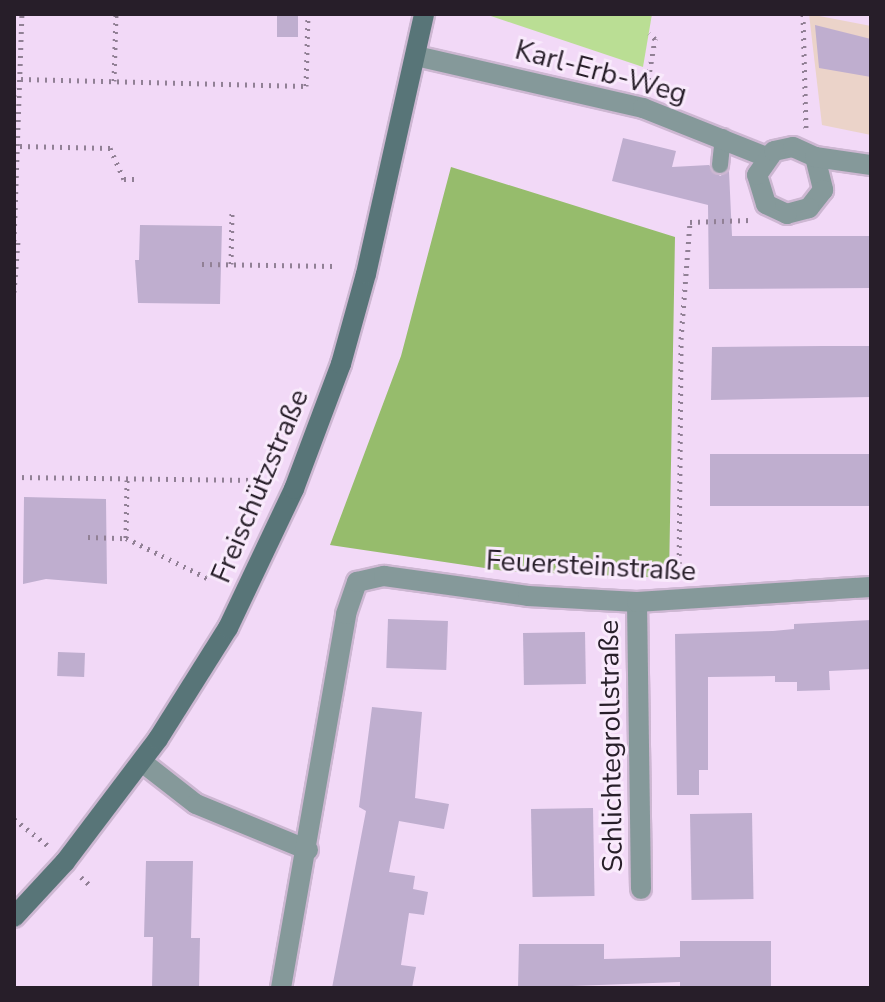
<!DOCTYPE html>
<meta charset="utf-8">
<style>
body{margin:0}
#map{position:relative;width:885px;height:1002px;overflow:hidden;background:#f2d9f7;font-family:"Nunito Sans",sans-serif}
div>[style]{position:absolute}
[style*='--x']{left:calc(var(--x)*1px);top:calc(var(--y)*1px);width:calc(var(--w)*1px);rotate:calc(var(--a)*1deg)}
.education>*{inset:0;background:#ebd3c9}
.green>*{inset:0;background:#bade94}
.forest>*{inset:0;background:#96bc6c}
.building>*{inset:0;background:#bfaecf;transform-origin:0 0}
.path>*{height:5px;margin-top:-2.5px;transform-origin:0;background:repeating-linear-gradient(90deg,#918095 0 2px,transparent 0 8px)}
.roads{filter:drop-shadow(2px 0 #cdb7d2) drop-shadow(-2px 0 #cdb7d2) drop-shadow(0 2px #cdb7d2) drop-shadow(0 -2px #cdb7d2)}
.lane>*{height:16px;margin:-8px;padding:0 8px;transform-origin:8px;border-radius:8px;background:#85999a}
.street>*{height:20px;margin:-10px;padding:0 10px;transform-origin:10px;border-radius:10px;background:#85999a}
.secondary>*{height:20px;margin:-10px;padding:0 10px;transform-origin:10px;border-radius:10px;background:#587578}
span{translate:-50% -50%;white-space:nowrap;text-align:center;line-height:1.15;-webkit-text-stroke:6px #f9eafc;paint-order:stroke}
.street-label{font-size:28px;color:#271e29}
.frame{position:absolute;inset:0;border:16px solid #271e29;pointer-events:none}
</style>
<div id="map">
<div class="education">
<div style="clip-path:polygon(809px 14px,871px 26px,871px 135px,822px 125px)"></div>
</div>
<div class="green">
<div style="clip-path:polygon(485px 14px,652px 14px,643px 67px)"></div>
</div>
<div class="forest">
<div style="clip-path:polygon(451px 167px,675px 237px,669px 578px,505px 571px,330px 545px,401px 356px)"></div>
</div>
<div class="building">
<div style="left:277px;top:14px;width:21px;height:23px"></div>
<div style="clip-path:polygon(815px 25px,871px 39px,871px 77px,819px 68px)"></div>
<div style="clip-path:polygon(623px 138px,676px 151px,672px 167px,709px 165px,720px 176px,729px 171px,732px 236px,871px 236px,871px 288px,709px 289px,708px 205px,612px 181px)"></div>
<div style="clip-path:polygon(140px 225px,222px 226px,220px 304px,138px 303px,135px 260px,139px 260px)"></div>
<div style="clip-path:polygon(824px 346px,871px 346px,871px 397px,711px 400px,712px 347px)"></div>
<div style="left:710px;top:454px;width:161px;height:52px"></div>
<div style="clip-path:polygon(24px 497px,106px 499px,107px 584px,46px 579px,23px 584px)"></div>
<div style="left:388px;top:619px;width:60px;height:49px;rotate:2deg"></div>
<div style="clip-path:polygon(871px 620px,871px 669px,829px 671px,830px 690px,797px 691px,797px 682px,775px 682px,775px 676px,708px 677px,708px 770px,699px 770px,699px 795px,677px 795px,675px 634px,773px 631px,794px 629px,794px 624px)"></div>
<div style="left:585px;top:632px;width:52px;height:62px;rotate:89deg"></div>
<div style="left:58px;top:652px;width:27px;height:24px;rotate:2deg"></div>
<div style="clip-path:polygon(372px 707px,422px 712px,415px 798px,449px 804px,444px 829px,399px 821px,389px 872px,415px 876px,413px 889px,428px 892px,424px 915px,409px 913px,401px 965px,416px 967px,412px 988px,332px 988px,366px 811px,359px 807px)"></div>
<div style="left:593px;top:808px;width:88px;height:62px;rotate:89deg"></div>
<div style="left:752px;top:813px;width:86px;height:62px;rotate:89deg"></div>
<div style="clip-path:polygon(146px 861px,193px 861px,191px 938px,200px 938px,199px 988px,152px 988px,153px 937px,144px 937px)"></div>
<div style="clip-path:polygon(680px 941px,771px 941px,771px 988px,680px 988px,680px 982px,518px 988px,519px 944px,604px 944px,604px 959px,680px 957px)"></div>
</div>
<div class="path">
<div style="--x:803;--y:14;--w:115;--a:88.5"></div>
<div style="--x:21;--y:79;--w:285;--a:1.4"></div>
<div style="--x:306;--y:86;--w:72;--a:-88.4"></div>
<div style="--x:114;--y:81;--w:67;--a:-88.3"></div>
<div style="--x:647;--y:87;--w:49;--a:-80.5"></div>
<div style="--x:655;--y:39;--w:8;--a:-135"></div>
<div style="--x:20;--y:146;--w:90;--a:1.3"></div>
<div style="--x:110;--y:148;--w:34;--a:66"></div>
<div style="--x:124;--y:179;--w:16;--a:0"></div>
<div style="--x:14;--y:241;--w:227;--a:-88"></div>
<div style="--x:202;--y:264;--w:132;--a:0.9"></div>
<div style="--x:231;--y:264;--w:51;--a:-88.9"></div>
<div style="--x:14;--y:292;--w:51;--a:-85.5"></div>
<div style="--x:14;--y:477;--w:246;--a:0.7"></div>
<div style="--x:127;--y:480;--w:58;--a:91"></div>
<div style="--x:126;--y:538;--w:95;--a:26.3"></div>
<div style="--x:88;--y:537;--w:38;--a:2"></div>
<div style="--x:679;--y:579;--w:240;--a:-89.5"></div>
<div style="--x:681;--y:339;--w:117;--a:-85.6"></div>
<div style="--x:690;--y:222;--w:60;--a:-1.9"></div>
<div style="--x:14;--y:819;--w:47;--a:38.1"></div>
<div style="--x:81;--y:877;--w:15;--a:42"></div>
</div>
<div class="roads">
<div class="lane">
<div style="--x:720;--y:165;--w:28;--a:-84"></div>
</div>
<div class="street">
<div style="--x:416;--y:56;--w:233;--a:12.9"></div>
<div style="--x:643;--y:108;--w:132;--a:21.7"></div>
<div style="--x:815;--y:157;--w:34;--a:76"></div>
<div style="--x:823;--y:190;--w:23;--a:128"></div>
<div style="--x:809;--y:208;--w:23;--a:165"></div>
<div style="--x:787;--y:214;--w:23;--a:-155"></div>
<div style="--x:766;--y:204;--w:30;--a:-107"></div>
<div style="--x:757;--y:175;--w:29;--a:-55"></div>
<div style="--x:774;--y:151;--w:19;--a:-12"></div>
<div style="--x:793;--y:147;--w:24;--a:24"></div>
<div style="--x:815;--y:157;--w:57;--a:8.1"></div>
<div style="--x:637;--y:602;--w:287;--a:89.2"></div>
<div style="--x:142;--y:762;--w:68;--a:37.9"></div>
<div style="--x:196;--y:804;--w:121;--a:22.3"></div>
<div style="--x:281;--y:988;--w:380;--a:-80.1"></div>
<div style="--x:346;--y:614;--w:34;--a:-71"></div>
<div style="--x:357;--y:582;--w:28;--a:-13"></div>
<div style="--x:384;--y:576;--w:145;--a:7.9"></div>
<div style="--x:528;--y:596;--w:109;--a:3.2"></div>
<div style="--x:637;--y:602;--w:234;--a:-3.7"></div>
</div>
<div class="secondary">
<div style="--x:14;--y:917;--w:75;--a:-47.2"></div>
<div style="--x:65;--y:862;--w:154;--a:-52.9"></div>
<div style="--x:158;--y:739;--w:131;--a:-57.8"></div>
<div style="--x:228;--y:628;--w:154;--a:-64.6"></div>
<div style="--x:294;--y:489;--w:134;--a:-69.4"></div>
<div style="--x:341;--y:364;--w:93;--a:-74.5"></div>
<div style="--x:366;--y:274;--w:266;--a:-77.4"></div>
</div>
</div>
<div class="street-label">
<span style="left:601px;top:72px;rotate:15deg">Karl-Erb-Weg</span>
<span style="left:260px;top:486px;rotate:-67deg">Freischützstraße</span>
<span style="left:591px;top:566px;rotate:3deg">Feuersteinstraße</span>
<span style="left:611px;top:746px;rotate:-91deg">Schlichtegrollstraße</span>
</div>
<div class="frame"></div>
</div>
